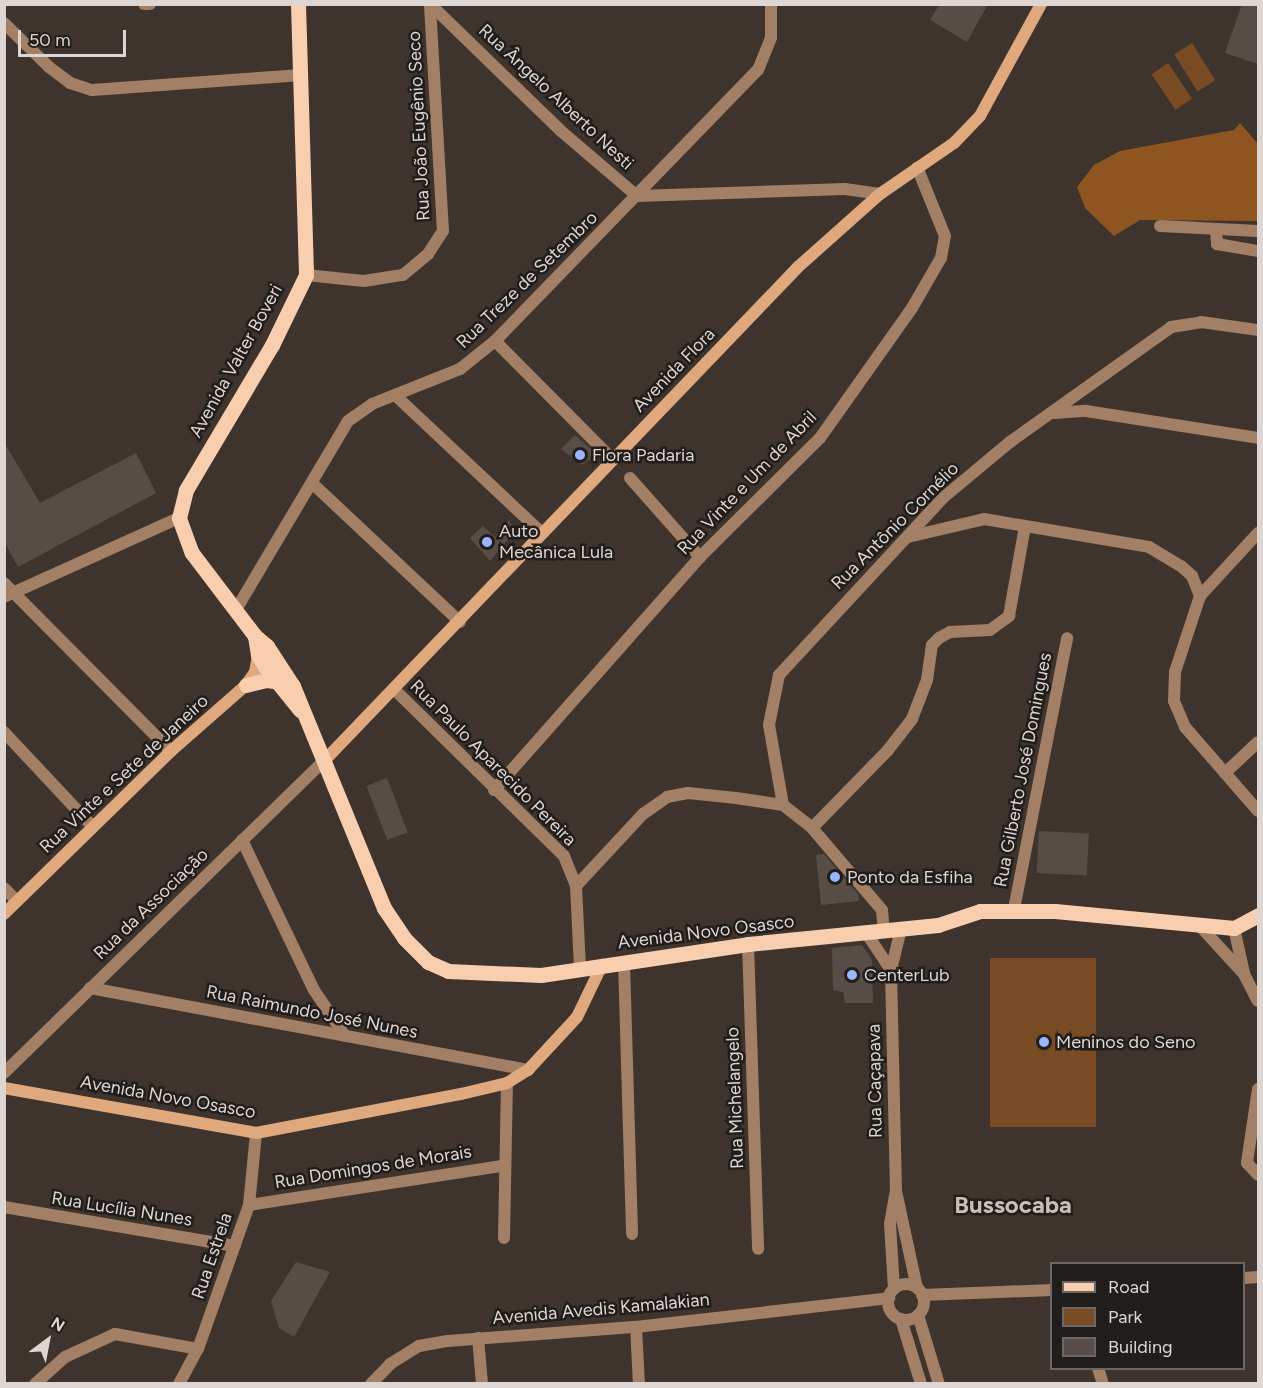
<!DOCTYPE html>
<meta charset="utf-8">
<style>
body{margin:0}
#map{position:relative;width:1263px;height:1388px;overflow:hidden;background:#3e342d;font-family:Figtree,sans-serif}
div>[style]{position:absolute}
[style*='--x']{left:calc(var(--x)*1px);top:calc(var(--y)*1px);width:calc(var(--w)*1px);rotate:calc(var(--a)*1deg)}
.green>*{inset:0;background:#794b24;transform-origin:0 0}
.forest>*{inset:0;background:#8f5520}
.building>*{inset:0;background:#584d46;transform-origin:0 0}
.minor>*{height:12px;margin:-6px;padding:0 6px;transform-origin:6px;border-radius:6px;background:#a27f65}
.tertiary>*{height:12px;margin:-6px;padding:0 6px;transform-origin:6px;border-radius:6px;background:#a27f65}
.tertiary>.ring{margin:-6px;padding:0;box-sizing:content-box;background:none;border:12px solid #a27f65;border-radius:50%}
.secondary>*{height:12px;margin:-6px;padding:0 6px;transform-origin:6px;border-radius:6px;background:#dfa87d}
.primary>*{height:15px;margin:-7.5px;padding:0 7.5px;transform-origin:7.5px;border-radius:7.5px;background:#f9ceae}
.dots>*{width:16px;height:16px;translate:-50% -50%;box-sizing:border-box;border:3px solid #211d1a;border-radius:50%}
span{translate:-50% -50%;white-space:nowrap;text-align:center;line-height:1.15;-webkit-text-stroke:5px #211d1a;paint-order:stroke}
.street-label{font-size:18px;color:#ddd6d2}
.poi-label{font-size:18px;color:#ddd6d2}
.left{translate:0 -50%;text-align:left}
.district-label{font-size:24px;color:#cabeb5;font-weight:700}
.frame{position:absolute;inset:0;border:6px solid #ddd6d2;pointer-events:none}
.legend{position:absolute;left:1050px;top:1262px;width:195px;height:108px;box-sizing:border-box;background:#211d1a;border:2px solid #6c6764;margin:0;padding:8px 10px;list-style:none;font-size:18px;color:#ddd6d2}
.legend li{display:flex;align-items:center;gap:12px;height:30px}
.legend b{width:30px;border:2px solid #6c6764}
.north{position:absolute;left:18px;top:1310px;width:60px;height:60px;-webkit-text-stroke:4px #211d1a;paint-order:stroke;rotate:32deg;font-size:16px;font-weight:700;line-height:24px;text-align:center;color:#ddd6d2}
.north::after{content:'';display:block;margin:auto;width:21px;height:27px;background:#ddd6d2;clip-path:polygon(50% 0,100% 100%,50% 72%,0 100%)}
.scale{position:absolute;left:18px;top:30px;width:108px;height:27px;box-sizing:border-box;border:3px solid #ddd6d2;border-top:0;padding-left:8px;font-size:18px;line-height:21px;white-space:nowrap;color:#ddd6d2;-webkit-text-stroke:4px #211d1a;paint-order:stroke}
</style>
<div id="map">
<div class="green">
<div style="left:1192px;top:43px;width:44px;height:21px;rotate:58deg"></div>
<div style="left:1168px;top:63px;width:43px;height:20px;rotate:56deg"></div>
<div style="left:990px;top:958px;width:106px;height:169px"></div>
</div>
<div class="forest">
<div style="clip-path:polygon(1240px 123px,1258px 144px,1258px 221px,1140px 220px,1114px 236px,1085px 208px,1077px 187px,1094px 165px,1120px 151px,1234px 130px)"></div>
</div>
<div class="building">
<div style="clip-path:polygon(940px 4px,988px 4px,967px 42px,930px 20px)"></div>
<div style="clip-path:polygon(1242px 4px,1258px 4px,1258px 64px,1225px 53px)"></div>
<div style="clip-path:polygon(575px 435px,592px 450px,590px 459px,582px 465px,561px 449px)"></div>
<div style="clip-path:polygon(4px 442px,40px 503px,136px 453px,156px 493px,18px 567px,4px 541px)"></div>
<div style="clip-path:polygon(509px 520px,515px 531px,490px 561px,470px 538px,483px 526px,495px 537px)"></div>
<div style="left:387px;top:778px;width:58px;height:22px;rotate:69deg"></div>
<div style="left:1039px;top:831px;width:50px;height:42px;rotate:3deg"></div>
<div style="clip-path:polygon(824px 854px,858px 894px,859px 901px,821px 905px,816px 855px)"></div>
<div style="clip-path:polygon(862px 945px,872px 960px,873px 1003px,845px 1003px,843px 992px,833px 990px,832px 948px)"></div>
<div style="clip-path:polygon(296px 1262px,330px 1272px,294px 1337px,279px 1328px,271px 1301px)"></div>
</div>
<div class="minor">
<div style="--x:144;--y:4;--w:6;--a:0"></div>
<div style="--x:430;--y:4;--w:182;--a:44.1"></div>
<div style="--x:561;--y:131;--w:100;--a:40.5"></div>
<div style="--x:637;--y:196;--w:208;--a:-1.9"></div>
<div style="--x:845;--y:189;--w:35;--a:8"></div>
<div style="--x:4;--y:23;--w:63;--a:44.4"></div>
<div style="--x:49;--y:67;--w:26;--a:37"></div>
<div style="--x:70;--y:83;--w:23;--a:18"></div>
<div style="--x:92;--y:90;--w:210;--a:-4.1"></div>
<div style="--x:1160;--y:226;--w:98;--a:2.9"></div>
<div style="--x:1216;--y:229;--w:15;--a:86"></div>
<div style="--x:1217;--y:244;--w:42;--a:9.7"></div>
<div style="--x:306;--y:275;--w:58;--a:5.9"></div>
<div style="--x:364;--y:281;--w:39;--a:-9"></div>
<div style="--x:403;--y:275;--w:33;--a:-40"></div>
<div style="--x:428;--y:254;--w:27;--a:-57"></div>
<div style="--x:443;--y:231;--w:226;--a:-93.3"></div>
<div style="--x:495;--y:341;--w:166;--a:45.2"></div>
<div style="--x:396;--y:396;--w:199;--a:43.2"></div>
<div style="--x:1054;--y:413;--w:32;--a:-4"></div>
<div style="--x:1086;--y:411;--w:174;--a:8.9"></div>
<div style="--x:630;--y:478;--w:106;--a:48.5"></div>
<div style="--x:312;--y:483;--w:203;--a:43.2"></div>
<div style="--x:1258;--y:533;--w:86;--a:132.6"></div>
<div style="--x:1200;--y:596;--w:80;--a:108.2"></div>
<div style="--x:1175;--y:672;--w:29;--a:92"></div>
<div style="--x:1174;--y:701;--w:28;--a:67"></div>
<div style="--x:1185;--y:727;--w:111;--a:49"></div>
<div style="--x:908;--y:537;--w:78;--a:-13.3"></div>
<div style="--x:984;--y:519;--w:167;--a:9.6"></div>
<div style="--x:1149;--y:547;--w:37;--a:31"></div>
<div style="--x:1181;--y:566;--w:15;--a:42"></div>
<div style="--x:1192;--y:576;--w:22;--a:68"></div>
<div style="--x:4;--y:583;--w:237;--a:45.2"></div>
<div style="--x:6;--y:596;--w:190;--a:-24.3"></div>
<div style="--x:394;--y:689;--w:238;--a:44.5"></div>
<div style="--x:564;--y:856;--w:32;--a:68"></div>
<div style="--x:576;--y:886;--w:83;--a:87.2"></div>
<div style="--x:4;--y:732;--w:129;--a:46.9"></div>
<div style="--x:1225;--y:773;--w:45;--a:-43.2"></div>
<div style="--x:494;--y:790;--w:311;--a:-48.5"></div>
<div style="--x:700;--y:557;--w:169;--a:-44.8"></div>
<div style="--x:820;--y:438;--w:159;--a:-54.7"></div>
<div style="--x:912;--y:308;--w:58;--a:-59.9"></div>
<div style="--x:941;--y:258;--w:22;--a:-80"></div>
<div style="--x:945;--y:236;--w:74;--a:-112.1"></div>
<div style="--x:783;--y:805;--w:81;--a:-99.9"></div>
<div style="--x:769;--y:725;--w:51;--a:-78.7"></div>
<div style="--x:779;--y:675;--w:243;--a:-47.2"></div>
<div style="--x:944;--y:497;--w:86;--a:-39.8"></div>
<div style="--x:1010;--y:442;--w:198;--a:-35.5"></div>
<div style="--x:1171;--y:327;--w:30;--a:-9"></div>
<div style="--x:1201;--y:322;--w:58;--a:8"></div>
<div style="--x:812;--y:828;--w:109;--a:-45.7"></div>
<div style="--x:888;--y:750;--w:39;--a:-52"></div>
<div style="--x:912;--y:719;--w:42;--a:-69"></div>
<div style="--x:927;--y:680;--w:35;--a:-82"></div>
<div style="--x:932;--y:645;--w:10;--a:-45"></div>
<div style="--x:939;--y:638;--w:13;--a:-29"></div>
<div style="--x:950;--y:632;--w:40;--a:-2.9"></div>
<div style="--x:990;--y:630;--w:24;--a:-36"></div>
<div style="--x:1009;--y:616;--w:91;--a:-79.9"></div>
<div style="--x:242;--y:840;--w:166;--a:64.4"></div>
<div style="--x:314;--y:990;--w:55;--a:56"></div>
<div style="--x:576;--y:886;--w:98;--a:-47.1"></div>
<div style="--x:643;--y:814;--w:29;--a:-35"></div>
<div style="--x:667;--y:797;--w:21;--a:-11"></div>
<div style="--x:688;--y:793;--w:48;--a:5.9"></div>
<div style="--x:736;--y:798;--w:48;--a:8.5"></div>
<div style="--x:783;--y:805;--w:37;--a:38"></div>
<div style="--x:812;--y:828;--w:108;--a:49.5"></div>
<div style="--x:882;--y:910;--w:21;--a:85"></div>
<div style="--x:4;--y:888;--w:18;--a:45"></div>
<div style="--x:1014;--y:909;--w:276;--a:-78.9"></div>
<div style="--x:1199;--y:925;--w:67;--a:47.4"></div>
<div style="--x:1244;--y:974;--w:30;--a:63"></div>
<div style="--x:1234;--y:928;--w:46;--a:77.5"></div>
<div style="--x:748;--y:944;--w:305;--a:88.1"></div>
<div style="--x:624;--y:962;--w:272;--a:88.3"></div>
<div style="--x:90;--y:988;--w:446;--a:10.6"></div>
<div style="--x:4;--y:1073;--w:447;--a:-44.3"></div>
<div style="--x:1258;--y:1089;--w:75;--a:98.5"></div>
<div style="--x:1247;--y:1163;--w:16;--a:47"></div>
<div style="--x:249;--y:1205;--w:256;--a:-8.8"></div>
<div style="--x:4;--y:1207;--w:234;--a:9.6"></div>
<div style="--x:504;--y:1238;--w:155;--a:-88.9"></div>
<div style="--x:1244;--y:1278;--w:14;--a:-4"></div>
<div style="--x:922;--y:1295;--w:130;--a:-2.2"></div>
<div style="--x:636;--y:1327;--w:57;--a:87"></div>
<div style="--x:478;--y:1338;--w:46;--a:85"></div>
<div style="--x:1098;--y:1368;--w:17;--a:73"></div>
<div style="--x:35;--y:1384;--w:40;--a:-42"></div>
<div style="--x:65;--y:1357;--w:55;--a:-24.7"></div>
<div style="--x:115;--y:1334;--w:84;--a:10.2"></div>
<div style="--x:179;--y:1384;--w:40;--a:-62"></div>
<div style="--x:198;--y:1349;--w:153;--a:-70.5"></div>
<div style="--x:249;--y:1205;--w:72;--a:-84.4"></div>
<div style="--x:371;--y:1384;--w:28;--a:-46"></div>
<div style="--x:390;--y:1364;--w:34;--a:-32"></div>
<div style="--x:419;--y:1346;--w:29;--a:-10"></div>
<div style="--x:448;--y:1341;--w:189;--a:-4.3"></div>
<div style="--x:636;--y:1327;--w:255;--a:-6.5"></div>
</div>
<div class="tertiary">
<div style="--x:237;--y:608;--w:217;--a:-59.3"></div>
<div style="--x:348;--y:421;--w:29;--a:-35"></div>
<div style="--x:372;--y:404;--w:95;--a:-21.7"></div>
<div style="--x:460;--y:369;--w:45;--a:-38.7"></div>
<div style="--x:495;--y:341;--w:378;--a:-45.9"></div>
<div style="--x:758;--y:70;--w:35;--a:-68"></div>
<div style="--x:771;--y:37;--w:33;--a:-90"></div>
<div style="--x:867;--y:934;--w:43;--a:56.3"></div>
<div style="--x:896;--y:1191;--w:99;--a:77.8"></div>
<div class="ring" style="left:888px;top:1284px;width:24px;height:24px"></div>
<div style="--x:894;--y:1289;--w:65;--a:-93.5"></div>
<div style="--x:890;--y:1224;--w:34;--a:-80"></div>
<div style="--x:896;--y:1191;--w:221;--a:-91.3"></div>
<div style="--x:891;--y:970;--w:42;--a:-76.3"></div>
<div style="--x:918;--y:1315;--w:72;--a:73.1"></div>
<div style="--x:901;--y:1319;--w:68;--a:72.9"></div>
</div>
<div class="secondary">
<div style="--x:324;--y:761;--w:685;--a:-46.18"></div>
<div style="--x:798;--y:267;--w:110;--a:-41.7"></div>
<div style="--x:880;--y:194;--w:90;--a:-34.6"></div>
<div style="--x:954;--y:143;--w:37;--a:-46"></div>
<div style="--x:980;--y:116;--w:128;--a:-61.4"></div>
<div style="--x:4;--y:914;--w:233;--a:-44.3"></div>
<div style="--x:171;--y:751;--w:100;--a:-41.3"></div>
<div style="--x:246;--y:685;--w:16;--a:-55"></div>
<div style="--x:255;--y:672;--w:17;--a:-80"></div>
<div style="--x:4;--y:1088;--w:256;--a:10.1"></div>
<div style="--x:256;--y:1133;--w:209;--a:-10.8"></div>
<div style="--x:461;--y:1094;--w:47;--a:-13.4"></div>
<div style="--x:507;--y:1083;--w:25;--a:-32"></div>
<div style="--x:528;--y:1070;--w:72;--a:-47.2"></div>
<div style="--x:577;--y:1017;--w:58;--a:-64.3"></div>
</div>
<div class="primary">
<div style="--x:298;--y:4;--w:271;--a:88.3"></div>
<div style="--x:306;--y:275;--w:78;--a:115.9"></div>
<div style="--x:272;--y:345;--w:169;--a:120.7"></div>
<div style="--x:186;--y:490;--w:29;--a:104"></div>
<div style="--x:179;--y:518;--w:37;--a:70"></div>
<div style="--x:192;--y:553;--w:104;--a:52.8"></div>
<div style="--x:255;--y:636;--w:16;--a:40"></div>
<div style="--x:267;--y:646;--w:48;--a:57"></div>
<div style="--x:293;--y:686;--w:240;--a:67.7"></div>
<div style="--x:384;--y:908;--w:36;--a:56"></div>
<div style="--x:404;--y:938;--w:34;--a:45"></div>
<div style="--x:428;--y:962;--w:22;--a:24"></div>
<div style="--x:448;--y:971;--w:93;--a:2.5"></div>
<div style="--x:541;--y:975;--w:209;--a:-8.5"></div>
<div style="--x:748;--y:944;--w:191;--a:-5.7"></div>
<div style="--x:938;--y:925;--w:44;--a:-18.4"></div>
<div style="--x:980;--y:911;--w:75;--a:0"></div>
<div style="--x:1055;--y:911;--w:180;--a:5.4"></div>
<div style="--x:1234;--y:928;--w:27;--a:-28"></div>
<div style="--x:255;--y:636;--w:19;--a:81"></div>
<div style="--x:258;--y:655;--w:15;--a:58"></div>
<div style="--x:266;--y:668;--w:54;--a:51"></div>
<div style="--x:246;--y:685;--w:21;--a:-14"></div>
<div style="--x:266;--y:680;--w:16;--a:7"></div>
</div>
<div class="dots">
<div style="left:580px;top:455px;background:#9bb5fd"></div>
<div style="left:487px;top:542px;background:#9bb5fd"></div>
<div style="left:835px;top:877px;background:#9bb5fd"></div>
<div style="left:852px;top:975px;background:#9bb5fd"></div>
<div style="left:1044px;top:1042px;background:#9bb5fd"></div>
</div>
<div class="street-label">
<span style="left:556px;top:97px;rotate:43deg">Rua Ângelo Alberto Nesti</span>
<span style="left:419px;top:126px;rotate:-93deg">Rua João Eugênio Seco</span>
<span style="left:527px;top:280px;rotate:-44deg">Rua Treze de Setembro</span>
<span style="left:236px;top:361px;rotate:-61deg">Avenida Valter Boveri</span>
<span style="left:674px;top:370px;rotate:-46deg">Avenida Flora</span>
<span style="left:747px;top:483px;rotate:-46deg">Rua Vinte e Um de Abril</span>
<span style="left:895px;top:526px;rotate:-45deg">Rua Antônio Cornélio</span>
<span style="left:493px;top:763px;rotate:45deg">Rua Paulo Aparecido Pereira</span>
<span style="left:1023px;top:770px;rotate:-79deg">Rua Gilberto José Domingues</span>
<span style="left:124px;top:774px;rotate:-43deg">Rua Vinte e Sete de Janeiro</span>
<span style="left:151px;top:904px;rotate:-44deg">Rua da Associação</span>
<span style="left:706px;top:932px;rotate:-7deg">Avenida Novo Osasco</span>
<span style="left:312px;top:1012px;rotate:11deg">Rua Raimundo José Nunes</span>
<span style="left:875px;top:1081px;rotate:-91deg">Rua Caçapava</span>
<span style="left:168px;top:1097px;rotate:10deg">Avenida Novo Osasco</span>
<span style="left:735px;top:1098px;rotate:-92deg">Rua Michelangelo</span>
<span style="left:373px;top:1167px;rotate:-9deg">Rua Domingos de Morais</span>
<span style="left:122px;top:1209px;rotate:9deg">Rua Lucília Nunes</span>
<span style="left:212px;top:1256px;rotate:-71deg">Rua Estrela</span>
<span style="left:601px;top:1309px;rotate:-5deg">Avenida Avedis Kamalakian</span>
</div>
<div class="poi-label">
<span class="left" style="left:592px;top:455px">Flora Padaria</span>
<span class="left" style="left:499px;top:542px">Auto<br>Mecânica Lula</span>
<span class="left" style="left:847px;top:877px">Ponto da Esfiha</span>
<span class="left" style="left:864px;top:975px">CenterLub</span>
<span class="left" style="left:1056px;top:1042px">Meninos do Seno</span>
</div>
<div class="district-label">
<span style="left:1013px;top:1205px">Bussocaba</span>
</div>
<div class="frame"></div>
<ul class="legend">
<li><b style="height:8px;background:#f9ceae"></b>Road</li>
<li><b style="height:16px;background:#794b24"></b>Park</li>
<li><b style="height:16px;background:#584d46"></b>Building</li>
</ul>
<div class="north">N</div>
<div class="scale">50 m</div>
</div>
